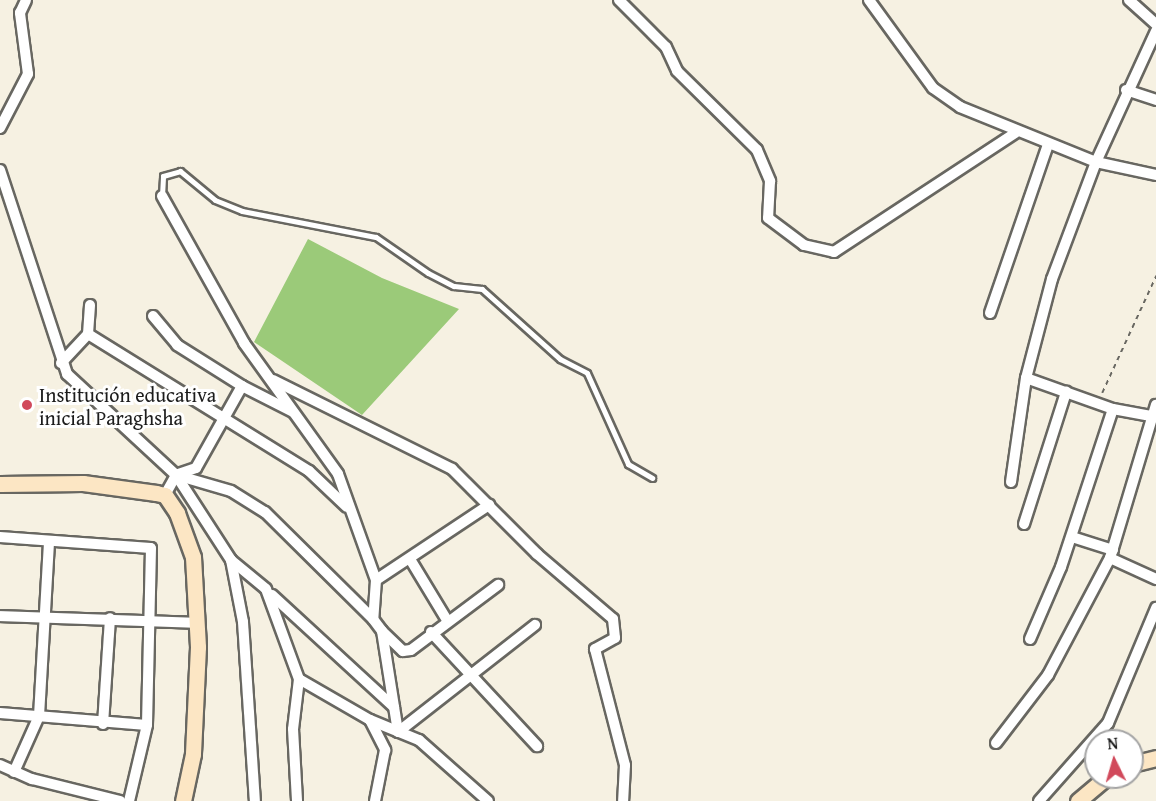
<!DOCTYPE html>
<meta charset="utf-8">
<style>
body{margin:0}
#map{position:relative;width:1156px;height:801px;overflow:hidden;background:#f6f1e2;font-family:"Gentium Book Plus",serif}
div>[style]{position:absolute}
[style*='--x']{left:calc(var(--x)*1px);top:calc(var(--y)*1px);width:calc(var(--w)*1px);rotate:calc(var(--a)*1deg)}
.green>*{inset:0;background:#9bca79}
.path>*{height:1.5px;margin-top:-0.75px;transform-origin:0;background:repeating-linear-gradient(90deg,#686761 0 4.5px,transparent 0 9px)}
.roads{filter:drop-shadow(2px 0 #686761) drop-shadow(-2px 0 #686761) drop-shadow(0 2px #686761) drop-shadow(0 -2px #686761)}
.service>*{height:5px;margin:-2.5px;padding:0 2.5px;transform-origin:2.5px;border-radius:2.5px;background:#fff}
.minor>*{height:10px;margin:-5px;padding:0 5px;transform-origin:5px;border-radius:5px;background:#fff}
.secondary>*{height:15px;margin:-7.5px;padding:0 7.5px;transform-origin:7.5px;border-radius:7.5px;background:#fce6c4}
.dots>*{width:16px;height:16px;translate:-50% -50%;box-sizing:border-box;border:3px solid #fff;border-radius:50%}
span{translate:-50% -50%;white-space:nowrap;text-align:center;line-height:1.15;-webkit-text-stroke:6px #fff;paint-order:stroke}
.poi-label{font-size:20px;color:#1c1c1c}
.left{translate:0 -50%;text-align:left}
.north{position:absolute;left:1084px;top:729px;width:60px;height:60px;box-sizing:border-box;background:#fff;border:2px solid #a4a4a4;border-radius:50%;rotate:355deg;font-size:16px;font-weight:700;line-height:24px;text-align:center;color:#1c1c1c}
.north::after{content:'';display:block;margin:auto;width:21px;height:27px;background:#d1495b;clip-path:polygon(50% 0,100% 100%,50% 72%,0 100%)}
</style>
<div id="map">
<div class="green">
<div style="clip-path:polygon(308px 239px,382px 278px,459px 309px,362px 415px,254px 342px)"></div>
</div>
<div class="path">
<div style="--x:1102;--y:393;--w:129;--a:-65.2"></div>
</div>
<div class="roads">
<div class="service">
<div style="--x:162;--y:196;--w:20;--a:-87"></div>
<div style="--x:163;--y:176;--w:18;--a:-16"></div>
<div style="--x:180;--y:171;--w:45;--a:39.6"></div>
<div style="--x:215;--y:200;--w:29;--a:22"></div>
<div style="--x:242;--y:211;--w:136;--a:11"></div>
<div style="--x:376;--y:237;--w:63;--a:34.7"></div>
<div style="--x:428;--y:273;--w:29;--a:27"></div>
<div style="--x:454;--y:286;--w:28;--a:6"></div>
<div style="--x:482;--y:289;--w:105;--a:41.9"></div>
<div style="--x:560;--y:359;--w:30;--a:27"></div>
<div style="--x:587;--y:373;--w:100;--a:65.7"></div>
<div style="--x:628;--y:464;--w:28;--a:30"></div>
</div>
<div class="minor">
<div style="--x:619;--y:0;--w:66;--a:45"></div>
<div style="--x:666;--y:47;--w:26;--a:65"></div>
<div style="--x:677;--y:71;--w:112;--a:44.6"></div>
<div style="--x:757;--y:150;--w:34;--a:67"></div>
<div style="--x:770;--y:181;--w:37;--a:93"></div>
<div style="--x:768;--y:218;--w:45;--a:36.9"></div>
<div style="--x:804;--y:245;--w:31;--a:13"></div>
<div style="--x:834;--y:252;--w:217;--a:-33.3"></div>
<div style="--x:869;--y:0;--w:109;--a:54"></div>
<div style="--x:933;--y:88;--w:33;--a:35"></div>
<div style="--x:960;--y:107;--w:147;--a:22"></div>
<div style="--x:1096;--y:162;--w:61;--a:12.2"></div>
<div style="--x:1129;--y:0;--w:36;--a:42"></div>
<div style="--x:1156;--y:31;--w:144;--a:114.6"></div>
<div style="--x:1096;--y:162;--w:125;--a:110.6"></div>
<div style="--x:1052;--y:279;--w:102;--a:104.7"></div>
<div style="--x:1026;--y:378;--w:92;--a:19.6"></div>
<div style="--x:1113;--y:409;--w:44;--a:10.5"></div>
<div style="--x:1126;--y:90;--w:32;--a:18"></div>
<div style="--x:0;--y:128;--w:61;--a:-62.6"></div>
<div style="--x:28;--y:74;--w:62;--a:-97.5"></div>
<div style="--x:20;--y:13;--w:14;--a:-65"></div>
<div style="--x:0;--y:170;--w:215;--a:71.8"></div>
<div style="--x:67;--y:374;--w:149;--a:42.8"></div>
<div style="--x:176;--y:475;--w:101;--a:57.1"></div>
<div style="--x:231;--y:560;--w:63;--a:79"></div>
<div style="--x:243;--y:622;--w:179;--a:86.2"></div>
<div style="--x:162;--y:196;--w:168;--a:60.8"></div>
<div style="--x:244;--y:343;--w:161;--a:54.3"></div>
<div style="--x:338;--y:474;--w:113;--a:70.3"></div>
<div style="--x:376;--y:580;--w:39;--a:94"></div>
<div style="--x:990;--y:313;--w:178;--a:-71"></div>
<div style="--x:153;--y:316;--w:38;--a:50"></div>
<div style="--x:177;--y:345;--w:77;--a:32.2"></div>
<div style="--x:242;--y:386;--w:94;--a:119.3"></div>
<div style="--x:196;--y:468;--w:21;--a:161"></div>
<div style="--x:88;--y:334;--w:260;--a:31.8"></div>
<div style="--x:309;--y:471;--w:52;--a:43.5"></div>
<div style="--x:61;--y:363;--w:40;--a:-47"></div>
<div style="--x:88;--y:334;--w:29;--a:-86"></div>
<div style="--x:273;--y:380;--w:200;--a:26.4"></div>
<div style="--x:452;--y:469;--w:120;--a:45"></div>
<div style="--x:537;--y:554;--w:100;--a:40.5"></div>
<div style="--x:613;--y:619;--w:19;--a:84"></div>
<div style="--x:615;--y:638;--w:23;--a:151"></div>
<div style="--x:595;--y:649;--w:120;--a:75.5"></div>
<div style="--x:625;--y:765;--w:36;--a:93"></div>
<div style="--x:242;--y:386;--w:57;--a:27"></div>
<div style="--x:1011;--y:482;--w:105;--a:-81.8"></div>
<div style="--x:165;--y:495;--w:23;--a:-61"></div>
<div style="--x:176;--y:475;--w:57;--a:16.2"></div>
<div style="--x:231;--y:491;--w:40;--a:32"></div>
<div style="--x:265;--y:512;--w:152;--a:44.7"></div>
<div style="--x:373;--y:619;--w:15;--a:53"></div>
<div style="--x:382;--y:631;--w:102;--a:81"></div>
<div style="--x:1024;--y:524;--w:139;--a:-72.3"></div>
<div style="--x:0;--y:537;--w:151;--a:4.2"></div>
<div style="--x:151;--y:548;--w:177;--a:91.3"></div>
<div style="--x:147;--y:725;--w:78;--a:103.3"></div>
<div style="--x:1072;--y:537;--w:43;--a:17.6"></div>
<div style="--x:1110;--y:558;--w:51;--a:24.5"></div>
<div style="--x:410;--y:559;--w:71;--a:58.8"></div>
<div style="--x:231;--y:560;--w:45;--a:39.6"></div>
<div style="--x:266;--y:589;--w:96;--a:69.9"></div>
<div style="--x:299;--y:679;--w:50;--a:96.8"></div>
<div style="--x:293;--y:729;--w:72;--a:86.8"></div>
<div style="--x:376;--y:580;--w:136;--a:-33.6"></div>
<div style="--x:272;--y:595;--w:166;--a:42.6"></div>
<div style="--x:0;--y:616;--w:196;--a:2"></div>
<div style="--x:382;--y:631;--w:29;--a:44"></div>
<div style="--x:403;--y:651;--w:8;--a:-7"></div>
<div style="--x:411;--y:650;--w:109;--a:-36.8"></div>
<div style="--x:431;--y:632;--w:156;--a:47.1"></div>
<div style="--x:1030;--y:639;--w:78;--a:-66.7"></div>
<div style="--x:1061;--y:567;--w:166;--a:-71.8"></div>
<div style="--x:299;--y:679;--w:82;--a:30"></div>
<div style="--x:370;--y:720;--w:53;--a:22.2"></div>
<div style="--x:419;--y:740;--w:92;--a:41.5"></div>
<div style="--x:0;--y:713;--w:147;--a:4.7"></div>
<div style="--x:370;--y:720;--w:34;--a:63"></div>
<div style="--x:385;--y:750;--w:52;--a:101.1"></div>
<div style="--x:103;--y:724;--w:106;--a:-86.2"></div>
<div style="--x:398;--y:732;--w:174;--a:-38"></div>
<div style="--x:996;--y:743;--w:86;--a:-52.6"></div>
<div style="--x:1048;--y:675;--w:132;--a:-62.1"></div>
<div style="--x:1110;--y:558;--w:160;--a:-73.3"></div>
<div style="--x:0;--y:765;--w:35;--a:24"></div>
<div style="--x:32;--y:779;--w:91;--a:14"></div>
<div style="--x:14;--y:772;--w:61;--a:-65.9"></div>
<div style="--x:39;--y:716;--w:175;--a:-86.7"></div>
<div style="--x:1039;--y:801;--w:104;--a:-48.5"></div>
<div style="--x:1108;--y:723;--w:125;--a:-67.3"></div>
</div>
<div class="secondary">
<div style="--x:0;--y:484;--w:83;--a:-0.7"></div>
<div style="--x:83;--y:483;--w:74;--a:7.8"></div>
<div style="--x:156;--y:493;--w:9;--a:13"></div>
<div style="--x:165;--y:495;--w:22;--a:56"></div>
<div style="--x:177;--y:513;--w:47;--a:70"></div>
<div style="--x:193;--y:557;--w:90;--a:86.8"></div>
<div style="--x:198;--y:647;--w:107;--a:92.7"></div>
<div style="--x:193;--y:754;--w:48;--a:102"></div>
<div style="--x:1132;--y:764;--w:25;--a:-14"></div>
<div style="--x:1078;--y:801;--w:38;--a:-40"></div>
</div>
</div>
<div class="dots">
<div style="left:27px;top:405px;background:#d1495b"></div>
</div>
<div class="poi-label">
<span class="left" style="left:39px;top:406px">Institución educativa<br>inicial Paraghsha</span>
</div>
<div class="north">N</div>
</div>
